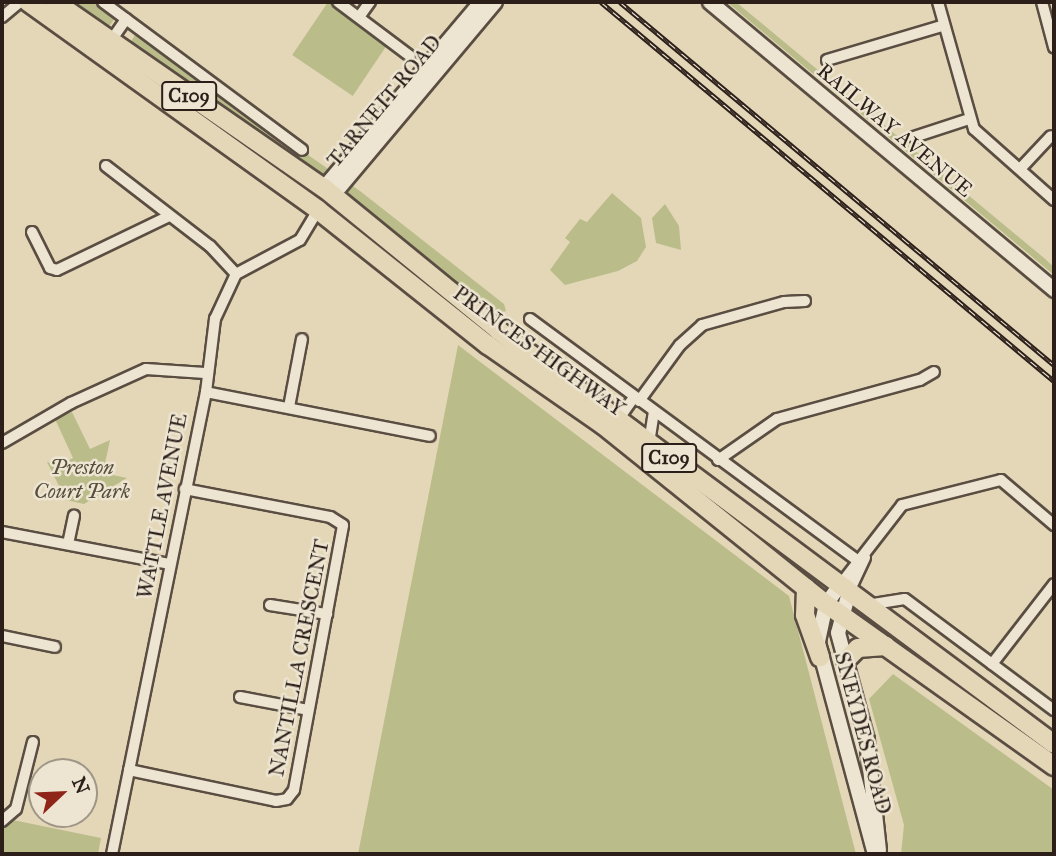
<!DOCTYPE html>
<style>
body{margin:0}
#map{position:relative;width:1056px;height:856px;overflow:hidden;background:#e4d7b8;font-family:"IM FELL Great Primer",serif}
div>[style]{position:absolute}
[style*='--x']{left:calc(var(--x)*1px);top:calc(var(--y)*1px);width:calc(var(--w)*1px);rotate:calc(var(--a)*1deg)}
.green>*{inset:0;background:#babd8a;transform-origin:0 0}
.roads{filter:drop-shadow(2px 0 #5a4d42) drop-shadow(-2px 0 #5a4d42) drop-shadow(0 2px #5a4d42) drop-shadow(0 -2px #5a4d42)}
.street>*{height:10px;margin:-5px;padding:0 5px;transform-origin:5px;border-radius:5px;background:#ede5d1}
.secondary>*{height:14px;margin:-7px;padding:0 7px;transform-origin:7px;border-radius:7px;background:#ede5d1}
.highway>*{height:18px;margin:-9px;padding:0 9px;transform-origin:9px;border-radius:9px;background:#e4d7b8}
.rail>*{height:5px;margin-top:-2.5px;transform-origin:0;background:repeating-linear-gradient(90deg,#ede5d1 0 8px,#2c1f1a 0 16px);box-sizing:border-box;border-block:2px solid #2c1f1a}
span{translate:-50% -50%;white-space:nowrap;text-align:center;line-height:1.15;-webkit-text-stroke:5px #ede5d1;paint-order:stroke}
.shield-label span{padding:2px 5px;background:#ede5d1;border:2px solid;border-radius:5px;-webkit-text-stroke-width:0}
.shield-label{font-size:19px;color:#2c1f1a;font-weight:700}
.street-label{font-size:21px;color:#2c1f1a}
.park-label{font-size:21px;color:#574e3c;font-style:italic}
.frame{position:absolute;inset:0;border:4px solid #2c1f1a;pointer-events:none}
.north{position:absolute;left:28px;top:758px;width:70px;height:70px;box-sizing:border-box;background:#ede5d1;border:2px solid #a09688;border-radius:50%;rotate:67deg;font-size:19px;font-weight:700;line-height:28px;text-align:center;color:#2c1f1a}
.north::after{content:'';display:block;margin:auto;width:24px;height:32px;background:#8f2418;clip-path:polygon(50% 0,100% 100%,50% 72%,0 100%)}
</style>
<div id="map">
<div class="green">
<div style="clip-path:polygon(71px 2px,94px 2px,115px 18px,108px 28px)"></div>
<div style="left:328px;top:2px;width:73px;height:64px;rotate:34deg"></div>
<div style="clip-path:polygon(727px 2px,736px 2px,1044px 258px,1054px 267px,1054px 275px)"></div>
<div style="clip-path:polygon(135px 35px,360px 191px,504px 304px,506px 311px,498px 314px,130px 43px)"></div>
<div style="clip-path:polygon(612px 193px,641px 218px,646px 247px,637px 261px,618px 271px,565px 285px,550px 270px,570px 242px,565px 238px,580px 219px,587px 222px)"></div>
<div style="clip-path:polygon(665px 204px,679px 226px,681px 250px,656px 243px,652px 218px)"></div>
<div style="clip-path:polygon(458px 345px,789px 596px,856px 854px,358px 854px)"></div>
<div style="clip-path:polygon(72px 412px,90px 449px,110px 440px,103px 473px,127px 478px,84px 504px,66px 500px,47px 462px,59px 465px,73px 458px,55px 419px)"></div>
<div style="clip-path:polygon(893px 674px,1054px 790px,1054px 854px,901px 854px,904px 825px,869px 699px)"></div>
<div style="clip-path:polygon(13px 820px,101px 838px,98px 854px,2px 854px,2px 827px)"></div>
</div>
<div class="roads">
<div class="street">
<div style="--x:103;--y:2;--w:248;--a:36.6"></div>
<div style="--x:338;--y:2;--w:90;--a:36.9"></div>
<div style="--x:938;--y:2;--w:132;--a:74.2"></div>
<div style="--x:974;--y:129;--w:107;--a:41.6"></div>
<div style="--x:1042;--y:2;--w:47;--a:75.1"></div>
<div style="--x:2;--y:17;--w:23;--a:-40"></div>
<div style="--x:359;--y:17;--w:19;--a:-54"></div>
<div style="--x:110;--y:42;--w:28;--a:-55"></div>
<div style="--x:827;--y:60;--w:120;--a:-16.5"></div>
<div style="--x:914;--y:137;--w:58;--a:-18.1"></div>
<div style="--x:106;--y:166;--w:131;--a:37.6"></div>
<div style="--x:210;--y:246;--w:38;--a:47"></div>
<div style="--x:1020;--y:169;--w:45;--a:-46.8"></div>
<div style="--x:32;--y:232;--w:40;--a:63.4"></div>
<div style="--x:50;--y:268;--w:7;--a:16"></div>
<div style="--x:57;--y:270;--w:124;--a:-25.7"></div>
<div style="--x:530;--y:319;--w:408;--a:36.4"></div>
<div style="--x:206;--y:392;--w:228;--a:11.1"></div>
<div style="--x:639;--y:401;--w:69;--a:-53.8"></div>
<div style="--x:680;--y:345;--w:30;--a:-42"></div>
<div style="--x:702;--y:325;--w:85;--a:-15.7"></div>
<div style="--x:784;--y:302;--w:21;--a:-3"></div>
<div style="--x:289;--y:407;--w:69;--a:-79.2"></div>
<div style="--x:618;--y:420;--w:28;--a:-55"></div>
<div style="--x:2;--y:443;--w:80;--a:-30.1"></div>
<div style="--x:71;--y:403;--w:82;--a:-24.4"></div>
<div style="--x:146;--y:369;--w:59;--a:3.9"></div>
<div style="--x:649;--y:443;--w:31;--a:-81"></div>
<div style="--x:718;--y:460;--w:72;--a:-34.8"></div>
<div style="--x:777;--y:419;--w:148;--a:-15.3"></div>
<div style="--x:920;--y:380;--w:16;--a:-30"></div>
<div style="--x:2;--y:532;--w:170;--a:10.8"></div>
<div style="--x:68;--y:544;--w:29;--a:-78"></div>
<div style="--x:840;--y:585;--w:101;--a:-52.2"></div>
<div style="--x:902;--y:505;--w:102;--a:-14.2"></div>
<div style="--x:1001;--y:480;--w:70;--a:40.3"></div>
<div style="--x:849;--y:592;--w:38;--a:-65"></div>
<div style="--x:270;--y:605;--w:58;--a:9"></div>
<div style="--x:867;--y:605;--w:38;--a:-9"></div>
<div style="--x:905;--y:599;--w:186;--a:36.7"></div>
<div style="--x:2;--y:636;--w:54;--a:11.7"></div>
<div style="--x:992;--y:664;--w:101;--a:-52.2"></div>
<div style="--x:240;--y:697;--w:69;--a:10.8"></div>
<div style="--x:129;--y:770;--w:150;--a:11.9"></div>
<div style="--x:276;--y:801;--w:11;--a:-10"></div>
<div style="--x:287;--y:799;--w:11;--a:-52"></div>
<div style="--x:294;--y:790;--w:269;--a:-79.5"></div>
<div style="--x:343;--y:525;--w:15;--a:-148"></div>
<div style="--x:330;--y:517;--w:148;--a:-169.1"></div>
<div style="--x:2;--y:821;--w:18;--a:-41"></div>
<div style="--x:16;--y:809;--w:69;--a:-75.8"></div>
<div style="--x:112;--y:854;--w:471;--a:-78.5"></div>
<div style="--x:206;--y:392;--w:74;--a:-83"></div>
<div style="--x:215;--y:319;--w:50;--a:-65"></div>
<div style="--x:236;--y:274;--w:72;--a:-28"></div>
<div style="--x:300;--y:240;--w:35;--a:-59"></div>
</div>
<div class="secondary">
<div style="--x:710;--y:2;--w:449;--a:39.9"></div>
<div style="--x:324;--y:188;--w:243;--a:-49.8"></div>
<div style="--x:333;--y:195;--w:252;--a:-50"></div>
<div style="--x:840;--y:585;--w:24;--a:126"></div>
<div style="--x:826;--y:604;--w:40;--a:102"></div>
<div style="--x:818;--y:643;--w:219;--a:74.9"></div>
<div style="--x:849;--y:592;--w:42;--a:105"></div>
<div style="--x:838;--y:633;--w:111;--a:74.8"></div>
<div style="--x:867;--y:740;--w:111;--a:83.8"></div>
</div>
<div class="highway">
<div style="--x:28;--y:2;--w:357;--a:35.6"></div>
<div style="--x:318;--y:210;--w:217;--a:38.5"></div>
<div style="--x:488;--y:345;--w:140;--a:34.8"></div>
<div style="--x:603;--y:425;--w:286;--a:38.8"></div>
<div style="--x:826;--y:604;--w:280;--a:35.4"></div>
<div style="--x:55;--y:2;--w:327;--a:34.7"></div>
<div style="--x:324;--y:188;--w:225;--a:39.2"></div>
<div style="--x:498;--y:330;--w:693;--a:36.67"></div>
<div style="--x:806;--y:588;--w:27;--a:92"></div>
<div style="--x:805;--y:615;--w:45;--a:70.3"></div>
<div style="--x:846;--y:660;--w:17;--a:-45"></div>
<div style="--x:858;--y:648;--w:28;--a:-4"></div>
</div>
</div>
<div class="rail">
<div style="--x:601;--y:2;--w:591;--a:39.92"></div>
<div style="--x:620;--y:2;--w:566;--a:39.91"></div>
</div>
<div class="shield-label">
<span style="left:189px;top:96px">C109</span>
<span style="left:669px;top:458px">C109</span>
</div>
<div class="street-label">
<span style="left:384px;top:101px;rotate:-50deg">TARNEIT ROAD</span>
<span style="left:895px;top:130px;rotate:40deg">RAILWAY AVENUE</span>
<span style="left:539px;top:351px;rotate:36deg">PRINCES HIGHWAY</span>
<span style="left:162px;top:506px;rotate:-79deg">WATTLE AVENUE</span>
<span style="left:299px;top:658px;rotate:-79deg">NANTILLA CRESCENT</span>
<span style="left:863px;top:733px;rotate:75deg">SNEYDES ROAD</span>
</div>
<div class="park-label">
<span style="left:82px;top:479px">Preston<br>Court Park</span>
</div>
<div class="frame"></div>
<div class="north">N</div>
</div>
